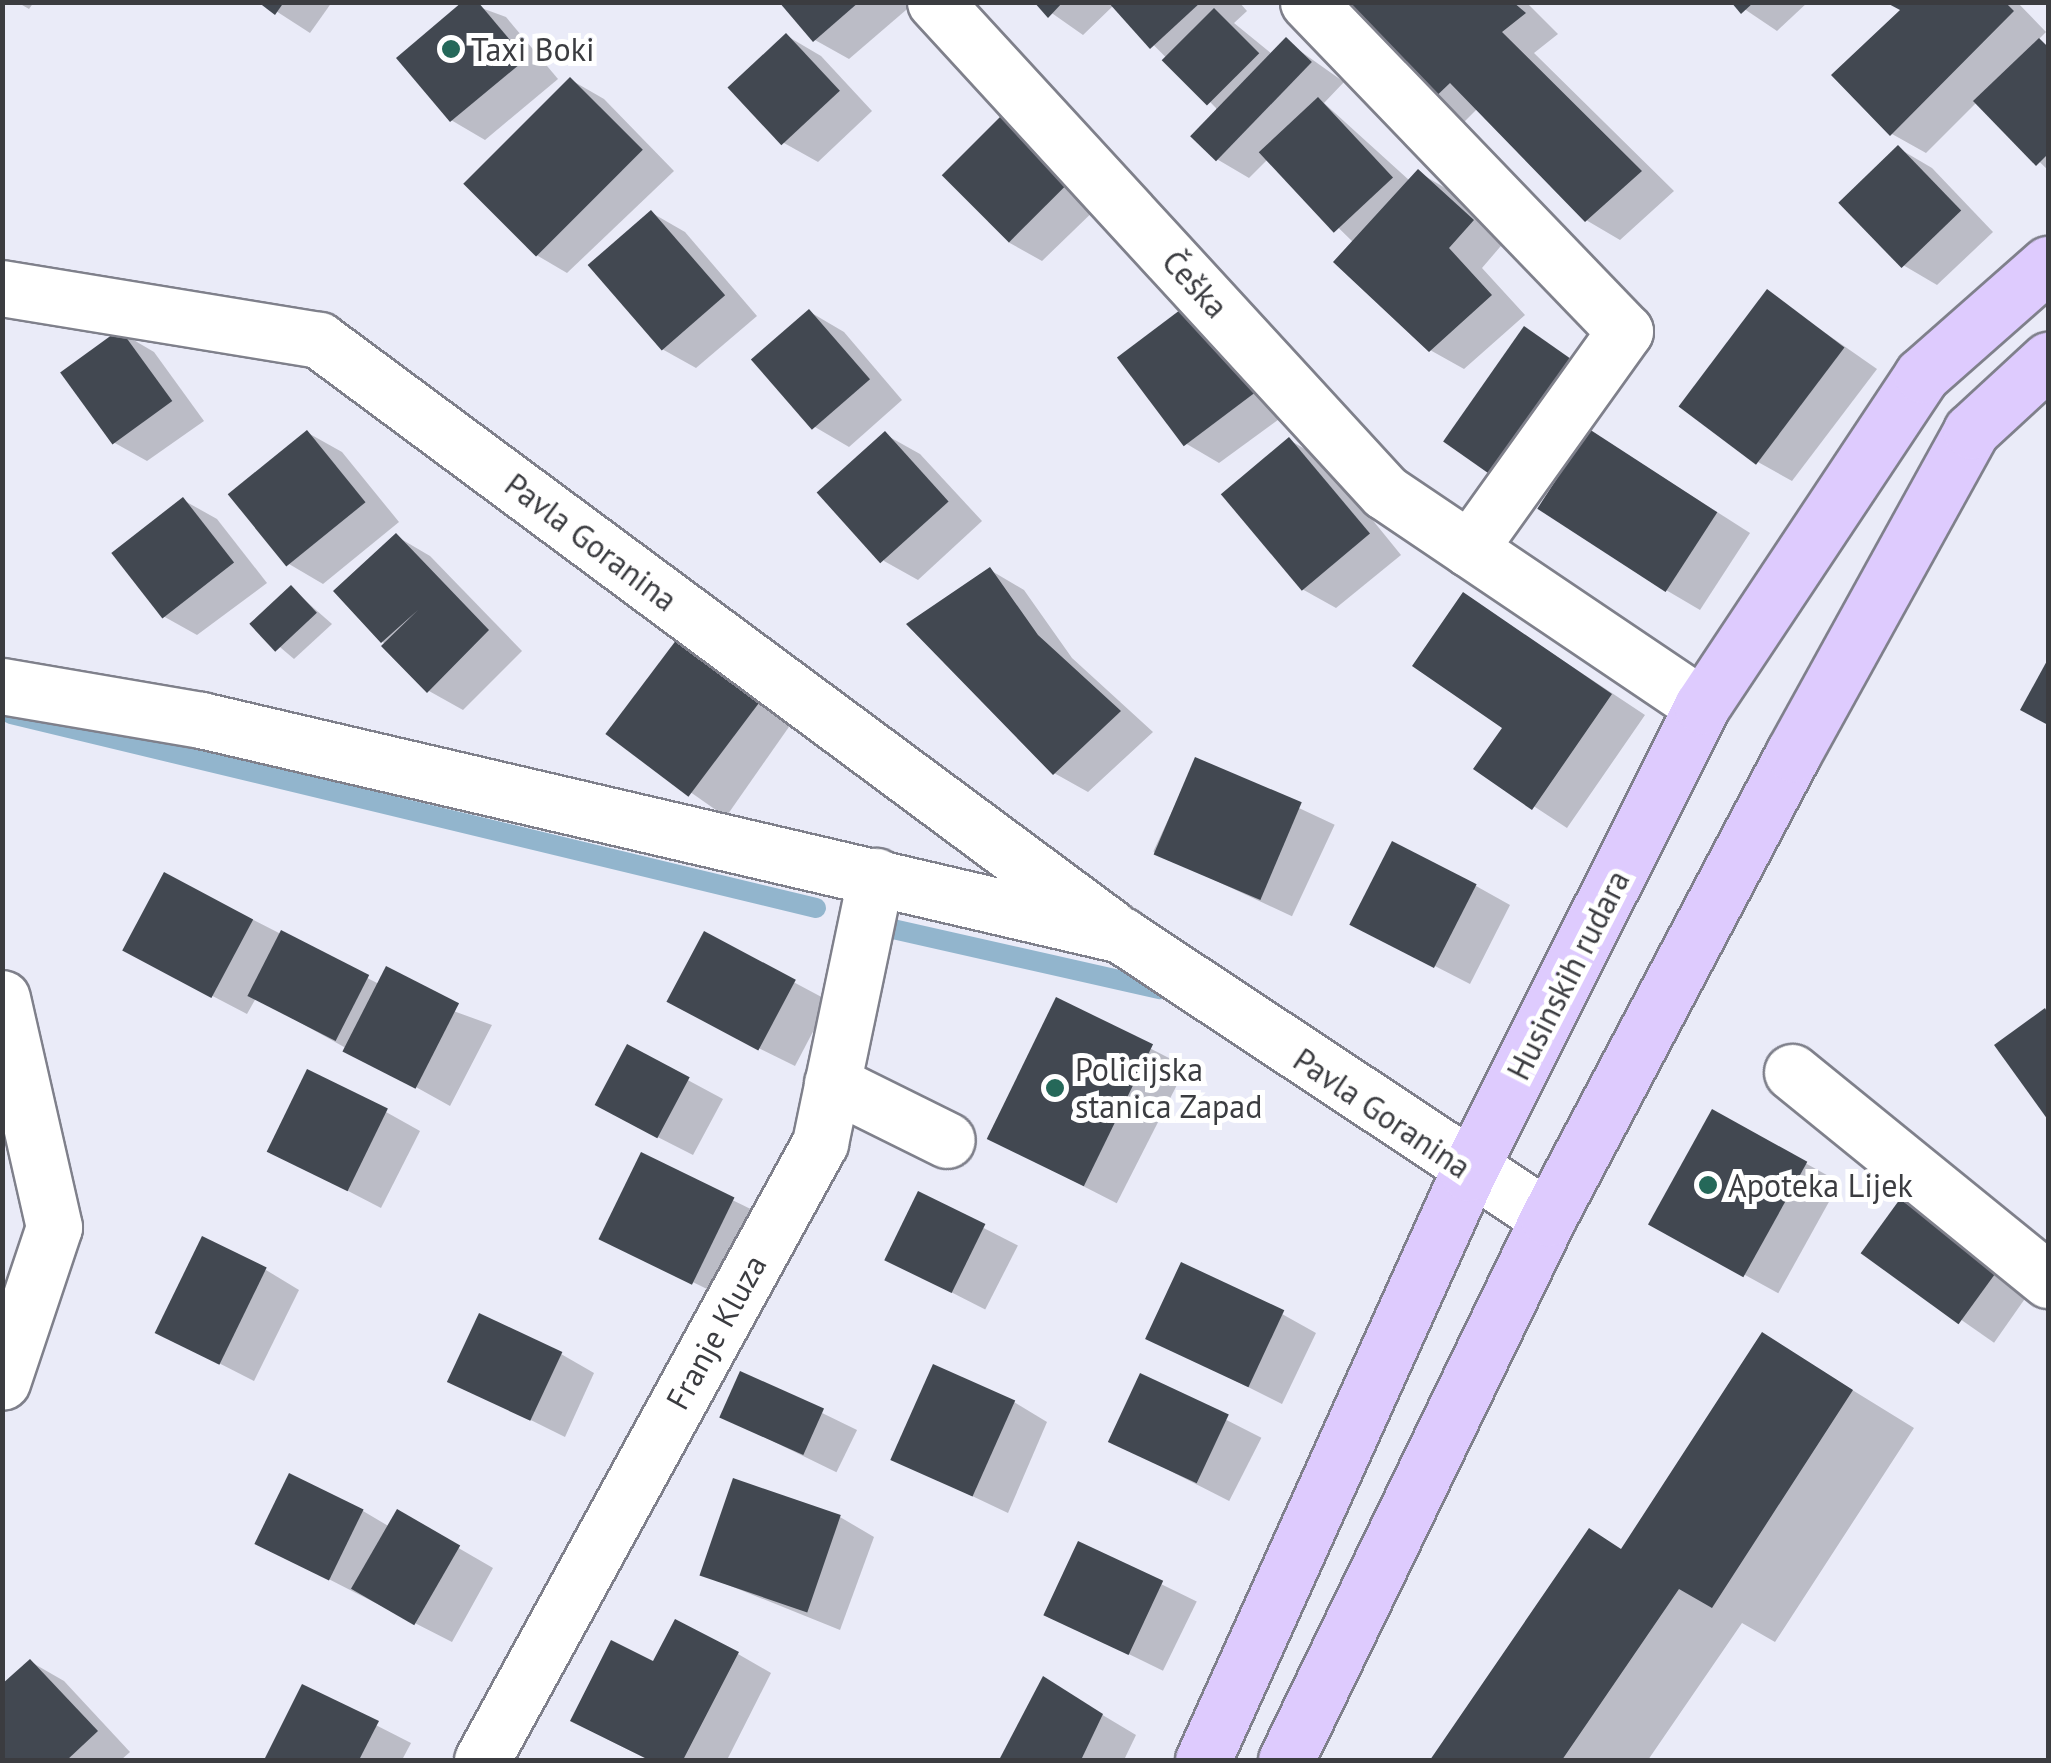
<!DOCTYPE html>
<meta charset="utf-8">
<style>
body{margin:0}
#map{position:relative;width:2051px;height:1763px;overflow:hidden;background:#eaebf8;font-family:"PT Sans",sans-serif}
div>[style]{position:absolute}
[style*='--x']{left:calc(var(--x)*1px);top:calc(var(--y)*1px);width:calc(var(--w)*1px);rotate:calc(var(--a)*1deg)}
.shadow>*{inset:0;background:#0003;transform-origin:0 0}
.stream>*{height:20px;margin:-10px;padding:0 10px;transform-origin:10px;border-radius:10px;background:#92b5cd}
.building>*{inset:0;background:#424851;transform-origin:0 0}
.roads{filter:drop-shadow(2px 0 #7f808b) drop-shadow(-2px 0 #7f808b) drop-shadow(0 2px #7f808b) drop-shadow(0 -2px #7f808b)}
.minor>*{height:55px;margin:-27.5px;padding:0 27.5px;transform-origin:27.5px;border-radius:27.5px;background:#fff}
.major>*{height:55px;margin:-27.5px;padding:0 27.5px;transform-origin:27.5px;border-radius:27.5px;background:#decbfe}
.dots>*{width:28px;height:28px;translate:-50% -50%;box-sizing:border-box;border:5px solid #fff;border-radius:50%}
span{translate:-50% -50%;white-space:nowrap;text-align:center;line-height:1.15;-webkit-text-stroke:10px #fff;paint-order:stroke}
.poi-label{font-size:32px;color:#3b3c40}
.left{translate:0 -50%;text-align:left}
.street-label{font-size:32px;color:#3b3c40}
.frame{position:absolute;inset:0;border:5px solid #3b3c40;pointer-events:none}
</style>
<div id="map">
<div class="shadow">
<div style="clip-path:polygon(17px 2px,34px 2px,29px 9px)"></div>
<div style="clip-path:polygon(262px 2px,332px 2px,310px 33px)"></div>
<div style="clip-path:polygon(465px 2px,506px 17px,558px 79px,485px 140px,451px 120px)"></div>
<div style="clip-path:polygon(783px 2px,911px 2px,913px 4px,849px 59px,815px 40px)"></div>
<div style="clip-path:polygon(1036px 2px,1239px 2px,1247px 11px,1234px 23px,1272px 54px,1286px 41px,1344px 82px,1324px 103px,1410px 181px,1418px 172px,1452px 192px,1506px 240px,1482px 268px,1525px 315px,1464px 369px,1430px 350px,1354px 243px,1268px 159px,1249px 178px,1215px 158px,1216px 108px,1114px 5px,1083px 35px)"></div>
<div style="clip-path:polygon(1333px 2px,1526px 2px,1558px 34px,1534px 53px,1674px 191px,1620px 240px,1586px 220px,1478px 108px,1464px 122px,1430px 102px)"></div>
<div style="clip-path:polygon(1734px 2px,1808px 2px,1777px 31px)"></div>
<div style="clip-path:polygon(1890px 2px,2017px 2px,2046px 32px,2038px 40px,2048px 46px,2048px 170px,1977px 102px,1926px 153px,1892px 134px,1903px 10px)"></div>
<div style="clip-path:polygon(787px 36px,821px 56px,872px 111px,818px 162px,784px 143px)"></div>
<div style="clip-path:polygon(571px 80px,604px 99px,674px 171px,567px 273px,533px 253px)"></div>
<div style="clip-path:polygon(1004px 116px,1103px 202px,1042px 261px,1008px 242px)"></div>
<div style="clip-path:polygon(1898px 148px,1932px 168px,1993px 232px,1937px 285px,1903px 265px,1842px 203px)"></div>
<div style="clip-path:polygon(652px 213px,685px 232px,757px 316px,696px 368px,662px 349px)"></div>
<div style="clip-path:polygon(1768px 293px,1877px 369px,1792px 481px,1758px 462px)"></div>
<div style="clip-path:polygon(1188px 307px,1286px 414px,1219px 463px,1185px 443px)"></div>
<div style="clip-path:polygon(810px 312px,844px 332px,902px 400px,849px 447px,815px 427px)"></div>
<div style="clip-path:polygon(120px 332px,154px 352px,204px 421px,147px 461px,113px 442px)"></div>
<div style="clip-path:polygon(308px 433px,342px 452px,399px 522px,323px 584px,289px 564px)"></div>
<div style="clip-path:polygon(886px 435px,920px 454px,982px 521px,918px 580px,884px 561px)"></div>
<div style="clip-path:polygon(1289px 440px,1323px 459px,1401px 555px,1336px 608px,1302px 589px)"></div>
<div style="clip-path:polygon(1623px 452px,1750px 533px,1700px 610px,1666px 590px)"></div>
<div style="clip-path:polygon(183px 500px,217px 519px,267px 583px,197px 635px,163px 616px)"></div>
<div style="clip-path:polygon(396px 536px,430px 556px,522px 651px,463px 710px,429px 691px,382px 641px)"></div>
<div style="clip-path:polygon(990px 570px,1024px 590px,1072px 658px,1153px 732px,1088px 792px,1054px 773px)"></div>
<div style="clip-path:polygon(292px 589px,332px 624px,294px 659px,254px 625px)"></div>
<div style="clip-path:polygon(1464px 595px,1645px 715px,1567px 828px,1477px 769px,1506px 727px)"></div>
<div style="left:678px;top:643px;width:139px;height:115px;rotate:35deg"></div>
<div style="left:1196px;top:760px;width:153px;height:101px;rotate:25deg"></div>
<div style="clip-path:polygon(165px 875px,379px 984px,492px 1025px,450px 1106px,256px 998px,247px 1014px,159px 968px)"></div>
<div style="clip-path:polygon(1476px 886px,1510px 905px,1470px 984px,1353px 924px)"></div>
<div style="clip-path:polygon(705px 935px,829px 1001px,795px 1066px,704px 1021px)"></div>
<div style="left:1057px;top:1001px;width:145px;height:153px;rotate:27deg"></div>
<div style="clip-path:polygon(2045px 1011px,2048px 1013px,2048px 1116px,1997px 1045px)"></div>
<div style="clip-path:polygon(628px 1048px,723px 1099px,693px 1155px,632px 1124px)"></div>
<div style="clip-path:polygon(386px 1112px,420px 1131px,381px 1208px,269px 1150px)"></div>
<div style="left:1713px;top:1112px;width:145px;height:127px;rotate:29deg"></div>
<div style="left:642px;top:1156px;width:140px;height:91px;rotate:26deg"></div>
<div style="left:919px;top:1195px;width:111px;height:72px;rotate:27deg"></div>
<div style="left:1901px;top:1202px;width:157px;height:62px;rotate:35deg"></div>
<div style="clip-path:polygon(266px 1270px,299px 1290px,254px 1381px,158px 1332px)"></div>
<div style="clip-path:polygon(1282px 1314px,1316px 1333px,1282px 1404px,1148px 1337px)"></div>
<div style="clip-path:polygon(1763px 1335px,1914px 1428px,1775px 1642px,1742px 1623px,1648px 1760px,1433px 1760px,1590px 1531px,1624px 1551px)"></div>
<div style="clip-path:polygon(561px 1354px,594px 1373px,565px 1437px,450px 1380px)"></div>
<div style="left:742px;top:1374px;width:128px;height:47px;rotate:26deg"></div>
<div style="left:1142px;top:1377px;width:134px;height:71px;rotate:27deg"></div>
<div style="clip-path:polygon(1014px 1402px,1047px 1422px,1008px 1513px,894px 1459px)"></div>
<div style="clip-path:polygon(363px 1511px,390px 1527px,398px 1513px,493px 1568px,452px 1642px,258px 1543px)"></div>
<div style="clip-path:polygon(840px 1517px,874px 1537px,840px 1630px,701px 1574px)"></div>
<div style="left:1079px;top:1544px;width:131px;height:77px;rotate:26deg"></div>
<div style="clip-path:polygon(738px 1654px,771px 1673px,727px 1760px,649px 1760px,607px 1739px)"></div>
<div style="clip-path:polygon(31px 1662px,64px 1681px,130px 1752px,121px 1760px,2px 1760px,2px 1688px)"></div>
<div style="clip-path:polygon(1044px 1680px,1136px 1735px,1124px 1760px,1002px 1760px)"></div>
<div style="clip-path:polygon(303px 1688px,411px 1743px,402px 1760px,267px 1760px)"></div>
</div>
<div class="stream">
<div style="--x:11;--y:714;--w:828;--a:13.55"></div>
<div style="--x:884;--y:927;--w:283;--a:12.7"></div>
</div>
<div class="building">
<div style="clip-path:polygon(258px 2px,284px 2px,275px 15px)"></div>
<div style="clip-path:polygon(462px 2px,478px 2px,526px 59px,450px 122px,396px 58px)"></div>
<div style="clip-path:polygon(779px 2px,859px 2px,813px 42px)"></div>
<div style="clip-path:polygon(1034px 2px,1063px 2px,1048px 18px)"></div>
<div style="clip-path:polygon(1108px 2px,1201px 2px,1150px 49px)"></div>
<div style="clip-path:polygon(1329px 2px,1513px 2px,1526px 13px,1502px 32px,1642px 171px,1585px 222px,1450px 83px,1428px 104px)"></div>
<div style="clip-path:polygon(1731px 2px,1754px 2px,1741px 14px)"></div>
<div style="clip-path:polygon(1885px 2px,2005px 2px,2014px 11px,1890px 136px,1831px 75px,1900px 10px)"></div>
<div style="left:1214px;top:8px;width:64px;height:74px;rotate:45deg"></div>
<div style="left:786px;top:33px;width:79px;height:80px;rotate:47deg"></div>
<div style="left:1286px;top:37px;width:36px;height:138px;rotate:44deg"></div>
<div style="clip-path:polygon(2039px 38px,2048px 47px,2048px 154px,2036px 166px,1973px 101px)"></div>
<div style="left:570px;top:77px;width:103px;height:151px;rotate:45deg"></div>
<div style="left:1318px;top:97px;width:110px;height:81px;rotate:47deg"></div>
<div style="left:1004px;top:113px;width:95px;height:88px;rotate:45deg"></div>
<div style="left:1898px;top:145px;width:91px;height:83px;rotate:46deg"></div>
<div style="clip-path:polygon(1418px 169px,1474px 220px,1449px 248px,1492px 295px,1429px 352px,1333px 262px)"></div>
<div style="left:651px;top:210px;width:113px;height:84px;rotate:49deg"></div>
<div style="left:1767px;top:289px;width:97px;height:147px;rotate:37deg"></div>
<div style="left:1188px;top:304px;width:111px;height:89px;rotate:53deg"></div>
<div style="left:809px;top:309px;width:93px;height:77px;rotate:49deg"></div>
<div style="left:1524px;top:326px;width:70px;height:141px;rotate:35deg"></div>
<div style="left:120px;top:329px;width:89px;height:74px;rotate:54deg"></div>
<div style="left:1589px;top:429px;width:153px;height:95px;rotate:33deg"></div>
<div style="left:307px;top:430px;width:93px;height:102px;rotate:51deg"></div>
<div style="left:885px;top:431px;width:95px;height:92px;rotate:48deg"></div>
<div style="left:1289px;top:437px;width:126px;height:89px;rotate:50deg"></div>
<div style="left:183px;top:497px;width:83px;height:91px;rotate:52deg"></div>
<div style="clip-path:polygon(396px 533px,489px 630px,427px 693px,381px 646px,418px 610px,381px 643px,333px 591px)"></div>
<div style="clip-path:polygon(990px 567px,1038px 635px,1121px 711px,1053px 775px,906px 624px)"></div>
<div style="left:291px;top:585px;width:38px;height:57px;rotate:47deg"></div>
<div style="clip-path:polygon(1463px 592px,1612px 694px,1532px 810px,1473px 769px,1502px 728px,1412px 666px)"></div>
<div style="left:677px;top:639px;width:104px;height:119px;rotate:37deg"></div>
<div style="clip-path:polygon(2048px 659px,2048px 725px,2020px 710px)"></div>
<div style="left:1195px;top:757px;width:116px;height:106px;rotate:23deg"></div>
<div style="left:1392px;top:841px;width:95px;height:94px;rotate:27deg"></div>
<div style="left:164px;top:872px;width:101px;height:89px;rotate:28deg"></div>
<div style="left:281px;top:930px;width:99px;height:74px;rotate:27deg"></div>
<div style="left:704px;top:931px;width:104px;height:80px;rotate:28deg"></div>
<div style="left:386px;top:966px;width:82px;height:96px;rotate:27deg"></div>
<div style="left:1056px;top:997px;width:108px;height:158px;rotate:26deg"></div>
<div style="clip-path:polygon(2045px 1008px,2048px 1014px,2048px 1120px,1994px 1045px)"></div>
<div style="left:627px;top:1044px;width:71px;height:69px;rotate:28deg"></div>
<div style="left:307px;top:1069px;width:90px;height:92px;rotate:26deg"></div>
<div style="left:1712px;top:1109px;width:109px;height:132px;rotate:29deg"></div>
<div style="left:641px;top:1152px;width:104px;height:97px;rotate:26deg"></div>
<div style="left:918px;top:1191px;width:75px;height:77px;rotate:26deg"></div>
<div style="left:1900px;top:1199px;width:121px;height:67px;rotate:36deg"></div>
<div style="left:202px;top:1236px;width:72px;height:108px;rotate:26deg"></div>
<div style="left:1181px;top:1262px;width:114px;height:85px;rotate:25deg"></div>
<div style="left:479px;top:1313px;width:92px;height:76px;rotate:25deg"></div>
<div style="clip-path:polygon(1762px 1332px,1853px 1390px,1712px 1608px,1679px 1589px,1562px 1760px,1430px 1760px,1589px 1528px,1621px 1549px)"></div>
<div style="left:933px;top:1364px;width:90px;height:105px;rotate:24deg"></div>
<div style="left:740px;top:1371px;width:92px;height:51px;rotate:24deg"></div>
<div style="left:1140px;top:1373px;width:98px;height:76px;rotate:25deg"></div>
<div style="left:289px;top:1473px;width:83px;height:79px;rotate:26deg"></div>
<div style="left:733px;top:1478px;width:114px;height:103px;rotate:19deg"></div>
<div style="left:397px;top:1509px;width:73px;height:92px;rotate:30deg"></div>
<div style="left:1078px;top:1541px;width:94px;height:82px;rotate:25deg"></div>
<div style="clip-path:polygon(675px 1619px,739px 1652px,683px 1760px,649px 1760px,570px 1721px,611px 1640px,653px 1661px)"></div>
<div style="clip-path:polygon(30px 1659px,98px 1731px,67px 1760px,2px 1760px,2px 1684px)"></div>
<div style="clip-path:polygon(1043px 1676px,1103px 1714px,1081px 1760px,999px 1760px)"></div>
<div style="clip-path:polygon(302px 1684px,379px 1721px,359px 1760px,264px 1760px)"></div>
</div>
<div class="roads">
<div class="minor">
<div style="--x:935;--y:2;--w:665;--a:47.44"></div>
<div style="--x:1385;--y:492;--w:382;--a:34"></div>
<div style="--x:1308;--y:2;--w:457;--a:46.1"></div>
<div style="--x:1625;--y:331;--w:268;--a:125.6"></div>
<div style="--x:2;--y:288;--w:321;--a:9.3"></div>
<div style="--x:319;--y:340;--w:985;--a:36.58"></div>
<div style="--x:2;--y:686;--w:202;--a:9.7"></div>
<div style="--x:201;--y:720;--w:945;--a:13.15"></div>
<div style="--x:1121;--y:935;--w:512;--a:33.53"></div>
<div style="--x:2;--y:998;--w:235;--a:77.2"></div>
<div style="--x:54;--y:1227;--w:163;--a:108.5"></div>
<div style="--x:1792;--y:1072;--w:330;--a:39.1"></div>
<div style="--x:832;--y:1083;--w:128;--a:26.4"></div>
<div style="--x:482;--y:1760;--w:704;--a:-61.29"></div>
<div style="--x:820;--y:1143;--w:273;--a:-78.2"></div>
</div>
<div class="major">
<div style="--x:1203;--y:1760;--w:644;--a:-65.7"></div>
<div style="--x:1468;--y:1173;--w:522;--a:-63.39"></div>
<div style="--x:1702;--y:706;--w:397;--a:-56.4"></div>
<div style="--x:1922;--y:375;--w:168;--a:-41.4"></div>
<div style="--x:1286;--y:1760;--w:602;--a:-64.2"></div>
<div style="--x:1548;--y:1218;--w:525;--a:-62.17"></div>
<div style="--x:1793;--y:754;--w:369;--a:-61.1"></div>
<div style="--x:1971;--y:431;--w:105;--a:-42.7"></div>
</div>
</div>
<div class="dots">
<div style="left:451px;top:49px;background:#256859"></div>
<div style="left:1055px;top:1088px;background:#256859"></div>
<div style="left:1708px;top:1185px;background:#256859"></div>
</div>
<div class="poi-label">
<span class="left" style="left:471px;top:49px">Taxi Boki</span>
<span class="left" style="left:1075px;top:1088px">Policijska<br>stanica Zapad</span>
<span class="left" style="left:1728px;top:1185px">Apoteka Lijek</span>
</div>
<div class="street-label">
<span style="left:1195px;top:284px;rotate:47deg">Češka</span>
<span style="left:591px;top:542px;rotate:37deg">Pavla Goranina</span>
<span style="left:1568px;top:975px;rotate:-63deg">Husinskih rudara</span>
<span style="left:1382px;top:1113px;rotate:34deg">Pavla Goranina</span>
<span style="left:716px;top:1332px;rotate:-61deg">Franje Kluza</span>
</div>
<div class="frame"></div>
</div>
